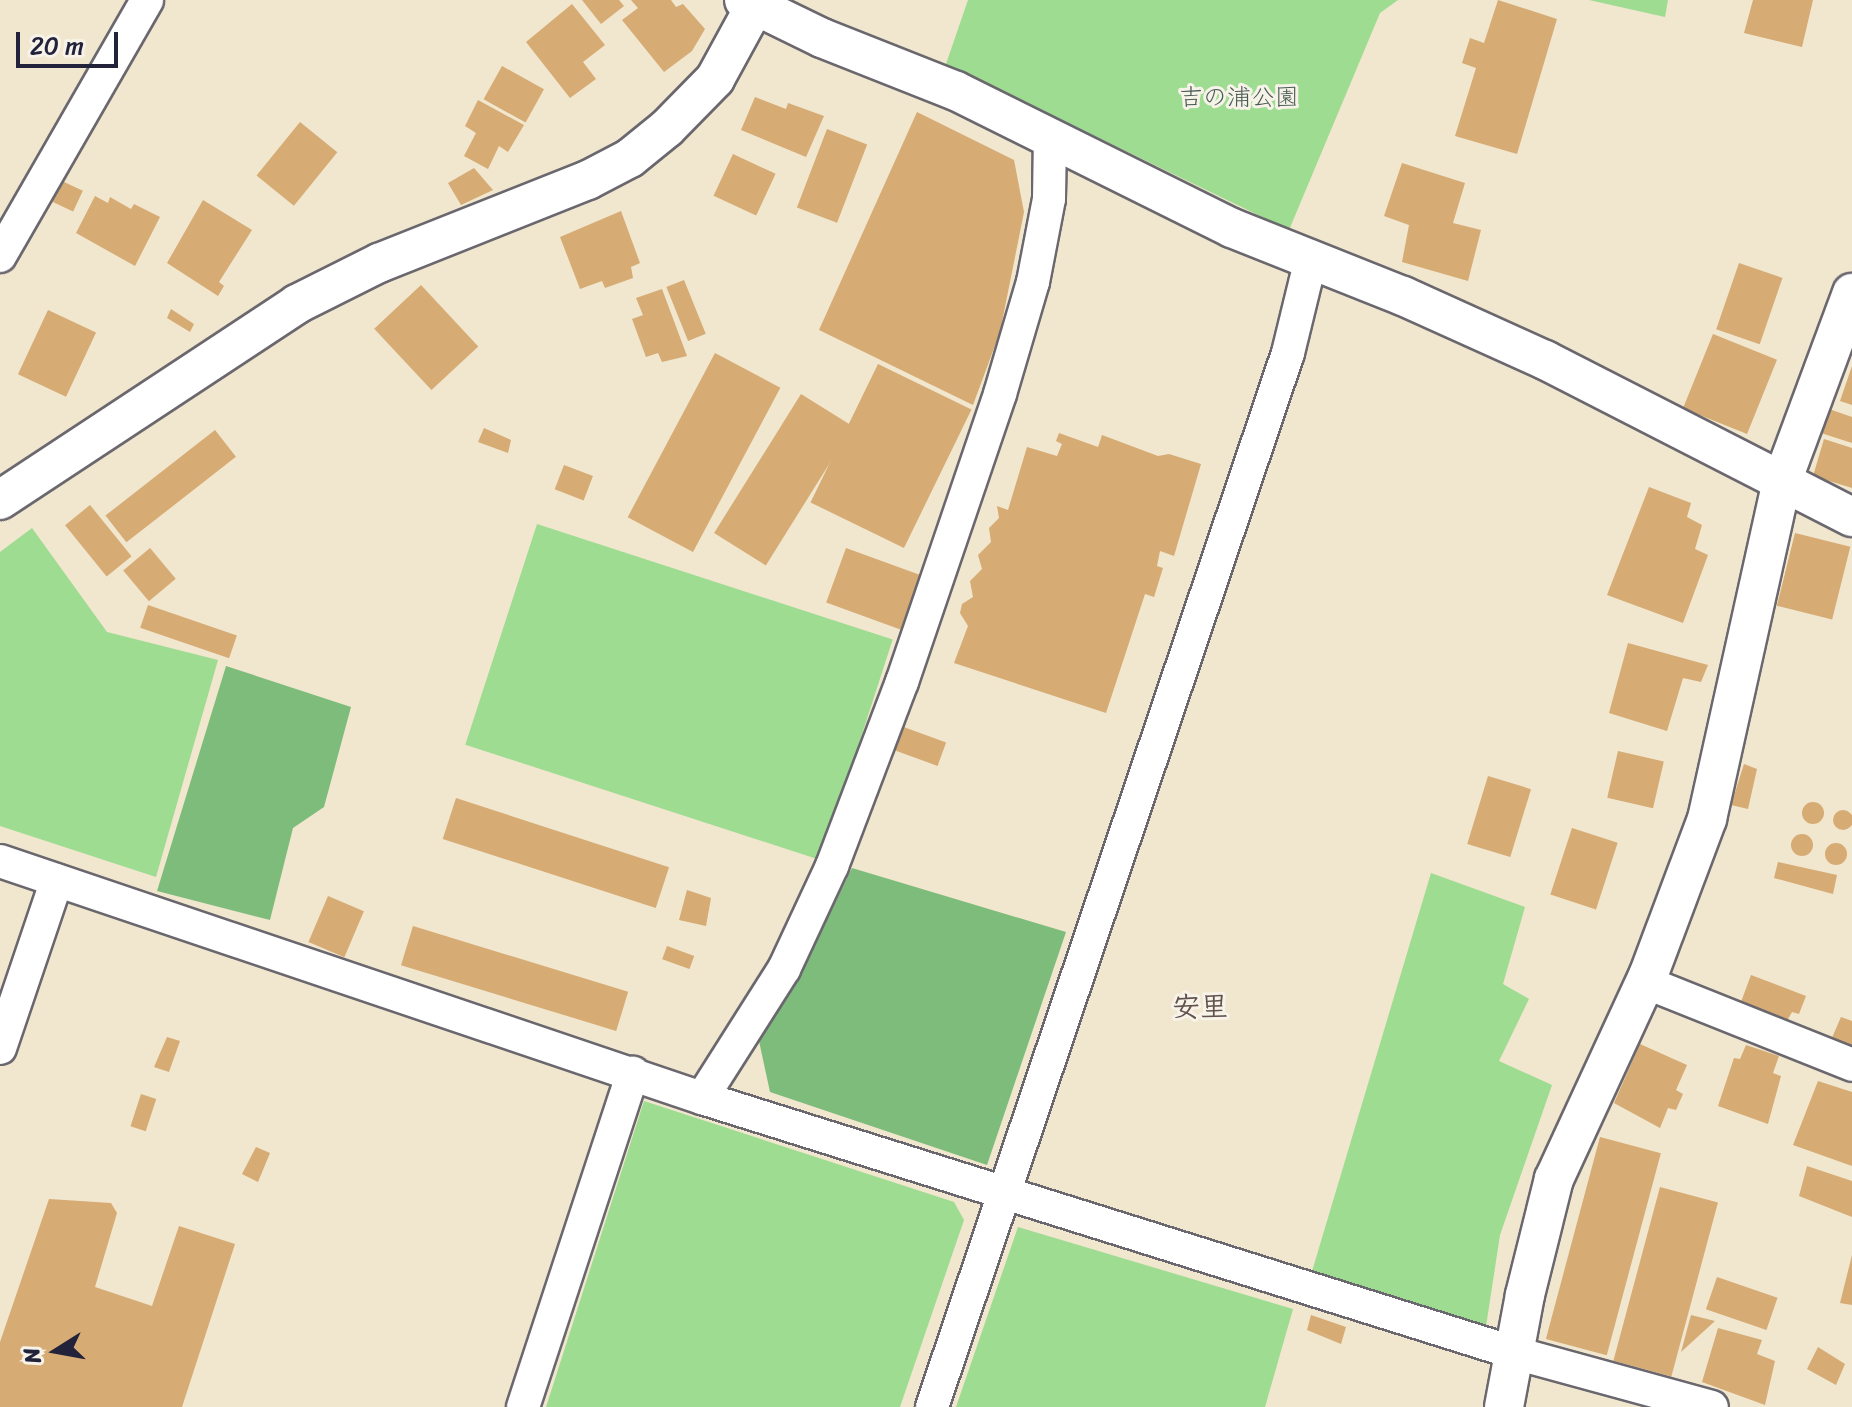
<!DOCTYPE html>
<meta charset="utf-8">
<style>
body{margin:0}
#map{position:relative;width:1852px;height:1407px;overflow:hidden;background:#f1e6ce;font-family:Sriracha,"Klee One",sans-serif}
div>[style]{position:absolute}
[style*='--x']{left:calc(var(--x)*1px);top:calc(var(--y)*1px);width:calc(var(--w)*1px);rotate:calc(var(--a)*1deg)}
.green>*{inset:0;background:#9ddc91;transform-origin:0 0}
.forest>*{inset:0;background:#7ebc7b}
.building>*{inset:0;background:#d6ab74;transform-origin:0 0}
.round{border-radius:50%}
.roads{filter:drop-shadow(2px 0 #6a676e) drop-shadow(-2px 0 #6a676e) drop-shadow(0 2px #6a676e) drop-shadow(0 -2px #6a676e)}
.minor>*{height:32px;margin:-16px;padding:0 16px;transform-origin:16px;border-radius:16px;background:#fff}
.tertiary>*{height:38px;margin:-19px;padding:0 19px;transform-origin:19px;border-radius:19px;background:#fff}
span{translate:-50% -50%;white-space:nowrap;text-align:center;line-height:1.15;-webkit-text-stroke:6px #f7f3e8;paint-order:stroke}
.park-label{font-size:24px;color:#475a55}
.quarter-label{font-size:28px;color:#61524f;font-weight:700}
.north{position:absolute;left:16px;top:1311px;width:80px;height:80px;-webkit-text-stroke:6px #f7f3e8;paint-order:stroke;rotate:259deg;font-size:22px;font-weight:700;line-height:32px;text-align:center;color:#22223b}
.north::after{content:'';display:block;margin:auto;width:28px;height:36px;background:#22223b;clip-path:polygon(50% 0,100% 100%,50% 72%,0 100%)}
.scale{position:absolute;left:16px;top:32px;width:102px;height:36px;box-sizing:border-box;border:4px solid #22223b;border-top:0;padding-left:10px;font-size:24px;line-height:28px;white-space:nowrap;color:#22223b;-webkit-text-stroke:6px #f7f3e8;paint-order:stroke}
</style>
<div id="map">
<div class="green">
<div style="clip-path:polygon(968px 0,1398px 0,1380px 13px,1289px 230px,946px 64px)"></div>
<div style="clip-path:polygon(1589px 0,1668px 0,1665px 17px)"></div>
<div style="left:537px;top:524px;width:374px;height:232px;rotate:18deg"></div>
<div style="clip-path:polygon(32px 528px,107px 632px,218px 660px,156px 877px,0 826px,0 552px)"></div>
<div style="clip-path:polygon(1431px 873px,1525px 907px,1503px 984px,1529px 999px,1499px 1061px,1552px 1085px,1500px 1235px,1485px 1333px,1310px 1278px)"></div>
<div style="clip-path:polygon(644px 1101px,954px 1202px,964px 1220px,900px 1407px,546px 1407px)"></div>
<div style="clip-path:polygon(1018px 1227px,1293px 1309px,1265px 1407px,956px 1407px)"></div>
</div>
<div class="forest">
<div style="clip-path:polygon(226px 666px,351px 707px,324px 807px,293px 828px,270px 920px,157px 891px)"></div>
<div style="clip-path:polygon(852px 868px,1066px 932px,987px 1165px,770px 1092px,759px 1041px,799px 977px)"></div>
</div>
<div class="building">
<div style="clip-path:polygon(582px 0,619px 0,624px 6px,601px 24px)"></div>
<div style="clip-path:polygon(631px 0,671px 0,676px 7px,683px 4px,705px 29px,692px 51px,664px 72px,622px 20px,638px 8px)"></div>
<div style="clip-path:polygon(1498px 0,1557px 19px,1517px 154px,1455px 136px,1476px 68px,1462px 63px,1470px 38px,1484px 43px)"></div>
<div style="clip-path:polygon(1753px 0,1813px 0,1802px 47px,1744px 33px)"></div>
<div style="clip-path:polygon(572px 4px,605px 45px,583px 62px,596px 79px,570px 98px,526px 42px)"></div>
<div style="left:502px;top:66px;width:48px;height:38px;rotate:29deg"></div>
<div style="clip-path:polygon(755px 97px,786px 109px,788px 103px,824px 116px,806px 157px,741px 130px)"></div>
<div style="clip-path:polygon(478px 100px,524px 125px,508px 152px,499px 146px,488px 169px,464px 156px,476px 133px,465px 126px)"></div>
<div style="clip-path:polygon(917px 112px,1014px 160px,1024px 212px,1000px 332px,973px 405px,819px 330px)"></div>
<div style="left:300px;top:122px;width:48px;height:69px;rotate:39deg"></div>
<div style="left:827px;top:129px;width:43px;height:84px;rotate:21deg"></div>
<div style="left:733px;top:154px;width:47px;height:46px;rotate:25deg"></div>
<div style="clip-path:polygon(1402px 163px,1465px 183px,1453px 223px,1481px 230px,1468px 281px,1402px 262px,1409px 225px,1384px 216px)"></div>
<div style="clip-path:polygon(474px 168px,493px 190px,461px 205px,448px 183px)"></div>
<div style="left:62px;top:181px;width:23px;height:23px;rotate:25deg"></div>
<div style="clip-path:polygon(95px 196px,108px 203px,110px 197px,131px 209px,134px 204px,160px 217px,135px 266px,76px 233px)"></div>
<div style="clip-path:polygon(203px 200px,252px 230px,219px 282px,224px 286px,218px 296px,167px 263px)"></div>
<div style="clip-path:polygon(621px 211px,640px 263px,631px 267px,633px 278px,605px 288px,602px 281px,580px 289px,560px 237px)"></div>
<div style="left:1739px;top:263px;width:46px;height:70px;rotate:19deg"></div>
<div style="left:684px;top:280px;width:58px;height:19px;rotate:68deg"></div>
<div style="left:421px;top:285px;width:84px;height:64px;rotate:47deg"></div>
<div style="clip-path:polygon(662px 289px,687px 356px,662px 362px,658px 353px,646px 357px,632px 319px,643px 315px,636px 298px)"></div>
<div style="clip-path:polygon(171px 309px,194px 324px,190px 332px,167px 318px)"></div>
<div style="left:48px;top:310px;width:53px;height:71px;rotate:25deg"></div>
<div style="left:1713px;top:334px;width:69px;height:80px;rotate:22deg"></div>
<div style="left:715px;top:353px;width:74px;height:186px;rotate:28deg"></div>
<div style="left:878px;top:364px;width:104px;height:154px;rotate:26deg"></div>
<div style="clip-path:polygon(1852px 366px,1852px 405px,1840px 401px)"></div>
<div style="left:801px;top:394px;width:61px;height:164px;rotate:32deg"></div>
<div style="clip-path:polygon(1829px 409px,1852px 417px,1852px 443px,1821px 433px)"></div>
<div style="clip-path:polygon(484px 428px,511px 440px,508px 453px,478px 442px)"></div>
<div style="left:215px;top:430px;width:34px;height:139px;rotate:52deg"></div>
<div style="clip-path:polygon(1059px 433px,1098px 447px,1102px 435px,1158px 456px,1169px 454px,1201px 464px,1174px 556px,1160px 551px,1157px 566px,1163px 568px,1154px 597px,1145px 594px,1106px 713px,954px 663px,968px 626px,960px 613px,962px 604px,973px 597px,970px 581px,982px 569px,978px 555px,991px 542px,989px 528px,999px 518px,997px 506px,1008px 510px,1027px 447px,1057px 456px,1062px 444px,1056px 441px)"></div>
<div style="clip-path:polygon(1824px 439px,1852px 448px,1852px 488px,1813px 476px)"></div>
<div style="left:564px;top:465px;width:31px;height:26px;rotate:21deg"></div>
<div style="clip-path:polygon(1649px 487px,1691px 503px,1687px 517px,1702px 525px,1695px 549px,1708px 555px,1683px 623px,1607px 595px)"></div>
<div style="left:90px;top:505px;width:66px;height:32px;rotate:51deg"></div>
<div style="left:1795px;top:533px;width:57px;height:75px;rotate:14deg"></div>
<div style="left:150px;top:548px;width:40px;height:35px;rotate:50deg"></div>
<div style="left:846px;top:548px;width:79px;height:58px;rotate:20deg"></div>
<div style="left:148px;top:605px;width:94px;height:24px;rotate:19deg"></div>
<div style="clip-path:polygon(1628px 643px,1708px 665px,1701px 682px,1683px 678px,1667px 731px,1609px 713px)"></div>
<div style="left:901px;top:726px;width:48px;height:25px;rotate:20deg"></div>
<div style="left:1618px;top:751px;width:47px;height:48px;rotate:13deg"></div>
<div style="clip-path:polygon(1744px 764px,1757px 769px,1748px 809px,1731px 805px)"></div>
<div style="left:1488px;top:776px;width:45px;height:71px;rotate:17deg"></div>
<div style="left:456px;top:798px;width:224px;height:43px;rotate:18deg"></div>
<div class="round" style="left:1802px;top:802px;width:22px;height:22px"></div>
<div class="round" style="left:1833px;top:810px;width:20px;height:20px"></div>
<div style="left:1572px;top:828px;width:48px;height:70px;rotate:18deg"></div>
<div class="round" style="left:1791px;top:834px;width:22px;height:22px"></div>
<div class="round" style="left:1825px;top:843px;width:22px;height:22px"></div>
<div style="clip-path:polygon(1778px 862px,1837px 875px,1833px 894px,1774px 878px)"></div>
<div style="clip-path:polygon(687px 890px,711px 898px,706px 926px,679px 920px)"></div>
<div style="left:328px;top:896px;width:39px;height:50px;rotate:23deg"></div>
<div style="left:413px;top:926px;width:225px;height:41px;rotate:17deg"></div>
<div style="left:667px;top:946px;width:29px;height:14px;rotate:20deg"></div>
<div style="clip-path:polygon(1751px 975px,1806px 996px,1799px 1014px,1792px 1012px,1787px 1021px,1741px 1002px)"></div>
<div style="clip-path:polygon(1841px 1017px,1852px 1021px,1852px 1049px,1831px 1040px)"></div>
<div style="clip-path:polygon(167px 1037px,180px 1041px,169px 1072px,154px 1067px)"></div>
<div style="clip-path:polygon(1640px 1044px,1687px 1065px,1676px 1090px,1683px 1094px,1676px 1110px,1668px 1108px,1660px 1128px,1614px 1103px)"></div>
<div style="clip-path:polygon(1746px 1045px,1779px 1056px,1773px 1073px,1781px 1076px,1768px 1124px,1718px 1106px,1734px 1058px,1740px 1059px)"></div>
<div style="clip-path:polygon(1818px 1081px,1852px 1092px,1852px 1166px,1793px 1145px)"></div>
<div style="left:141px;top:1094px;width:16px;height:34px;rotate:18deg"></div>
<div style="left:1600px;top:1137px;width:63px;height:209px;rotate:15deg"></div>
<div style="clip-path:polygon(256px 1147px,270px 1153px,258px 1182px,242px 1174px)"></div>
<div style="clip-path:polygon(1807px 1166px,1852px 1181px,1852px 1217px,1799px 1196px)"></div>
<div style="left:1660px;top:1187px;width:60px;height:180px;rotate:15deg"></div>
<div style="clip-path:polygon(49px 1199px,111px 1203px,117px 1213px,95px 1287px,152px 1306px,179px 1226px,235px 1244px,182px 1407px,0 1407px,0 1342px)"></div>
<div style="clip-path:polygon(1852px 1255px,1852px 1305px,1840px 1303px)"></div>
<div style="left:1717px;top:1277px;width:64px;height:34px;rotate:19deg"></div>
<div style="clip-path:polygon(1311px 1315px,1346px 1327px,1341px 1344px,1307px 1330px)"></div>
<div style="clip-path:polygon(1691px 1315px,1715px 1321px,1681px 1352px)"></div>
<div style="clip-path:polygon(1718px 1328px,1762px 1340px,1757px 1354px,1775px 1361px,1765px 1405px,1702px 1382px)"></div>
<div style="clip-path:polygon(1818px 1347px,1845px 1364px,1836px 1385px,1807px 1369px)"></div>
</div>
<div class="roads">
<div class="minor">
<div style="--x:0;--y:256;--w:295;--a:-60.1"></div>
<div style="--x:0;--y:861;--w:741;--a:18.66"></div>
<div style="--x:702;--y:1098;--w:852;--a:17.41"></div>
<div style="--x:1515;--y:1353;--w:204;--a:15.3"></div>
<div style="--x:1645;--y:982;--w:223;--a:21.8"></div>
<div style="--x:0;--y:1048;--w:177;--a:-71.3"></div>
<div style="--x:702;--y:1098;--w:153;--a:-57.6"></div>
<div style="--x:784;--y:969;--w:114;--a:-65"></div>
<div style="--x:832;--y:866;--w:197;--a:-69.2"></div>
<div style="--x:902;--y:682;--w:304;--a:-71.2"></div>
<div style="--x:1000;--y:394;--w:117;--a:-73.6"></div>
<div style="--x:1033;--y:282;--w:85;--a:-79.1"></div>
<div style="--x:1049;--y:199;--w:62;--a:-89.1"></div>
<div style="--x:523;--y:1407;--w:352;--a:-71.8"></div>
<div style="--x:932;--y:1407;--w:1112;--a:-71.34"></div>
<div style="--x:1288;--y:353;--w:97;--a:-76.3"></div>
</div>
<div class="tertiary">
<div style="--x:744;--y:0;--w:87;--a:26"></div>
<div style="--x:822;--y:38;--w:144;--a:21.6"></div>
<div style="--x:956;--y:91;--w:308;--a:26.4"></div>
<div style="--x:1232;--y:228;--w:184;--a:21.7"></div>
<div style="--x:1403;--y:296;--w:156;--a:24.3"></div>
<div style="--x:1545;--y:360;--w:345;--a:27.1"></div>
<div style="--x:0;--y:500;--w:356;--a:-33.4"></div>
<div style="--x:297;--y:304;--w:92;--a:-26.6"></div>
<div style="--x:379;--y:263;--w:225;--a:-21.7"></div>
<div style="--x:588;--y:180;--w:47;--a:-27.6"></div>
<div style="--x:630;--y:158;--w:48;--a:-39"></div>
<div style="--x:667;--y:128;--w:69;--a:-45.6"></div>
<div style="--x:715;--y:79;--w:90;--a:-61.4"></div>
<div style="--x:1504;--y:1407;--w:114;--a:-79.4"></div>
<div style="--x:1525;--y:1295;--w:120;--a:-76"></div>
<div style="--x:1554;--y:1179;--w:224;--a:-65.2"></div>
<div style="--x:1648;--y:976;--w:168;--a:-69.4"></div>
<div style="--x:1707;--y:819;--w:343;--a:-77.5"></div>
<div style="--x:1781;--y:484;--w:204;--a:-69.6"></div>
</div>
</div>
<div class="park-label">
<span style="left:1239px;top:98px">吉の浦公園</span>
</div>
<div class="quarter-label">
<span style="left:1200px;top:1007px">安里</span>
</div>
<div class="north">N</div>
<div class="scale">20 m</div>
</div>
